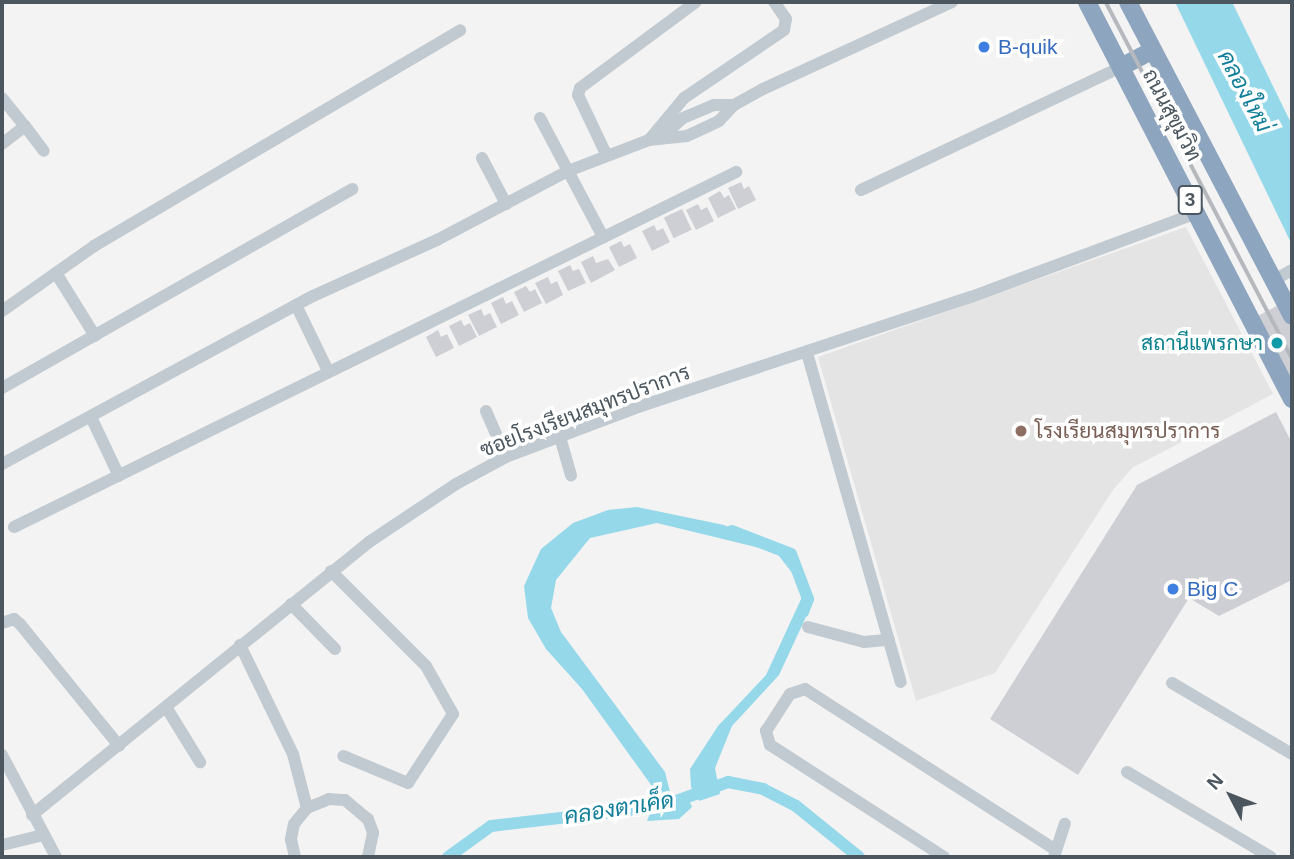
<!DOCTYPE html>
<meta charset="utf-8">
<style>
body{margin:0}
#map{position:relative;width:1294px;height:859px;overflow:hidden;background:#f4f3f3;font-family:Helvetica,Sarabun,sans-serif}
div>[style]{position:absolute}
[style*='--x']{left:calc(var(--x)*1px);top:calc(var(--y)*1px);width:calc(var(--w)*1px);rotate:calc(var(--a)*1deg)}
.education>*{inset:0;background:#e5e4e4}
.water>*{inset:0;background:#94d8e9}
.canal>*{height:12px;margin:-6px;padding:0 6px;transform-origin:6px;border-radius:6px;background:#94d8e9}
.building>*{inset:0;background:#cdcfd4;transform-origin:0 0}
.minor>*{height:12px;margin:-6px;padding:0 6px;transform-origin:6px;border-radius:6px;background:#c1cad0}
.highway>*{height:18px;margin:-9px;padding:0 9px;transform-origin:9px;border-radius:9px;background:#8da5be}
.rail>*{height:3.5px;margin:-1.75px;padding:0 1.75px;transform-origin:1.75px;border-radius:1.75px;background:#b5b8bc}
.dots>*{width:19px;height:19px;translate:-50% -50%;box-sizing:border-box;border:4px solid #fff;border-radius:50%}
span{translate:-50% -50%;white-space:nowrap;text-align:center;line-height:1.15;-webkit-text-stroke:7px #fff;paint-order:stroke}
.shield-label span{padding:2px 5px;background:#fff;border:2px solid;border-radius:5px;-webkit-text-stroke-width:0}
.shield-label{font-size:19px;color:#4b565f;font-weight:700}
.shop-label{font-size:21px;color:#366cbe}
.left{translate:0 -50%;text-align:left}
.street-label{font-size:21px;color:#4b565f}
.culture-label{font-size:21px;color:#0d838f}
.right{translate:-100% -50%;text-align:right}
.education-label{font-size:21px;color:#785e54}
.water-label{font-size:23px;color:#13809b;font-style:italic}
.frame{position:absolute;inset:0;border:4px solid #4b565f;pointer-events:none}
.north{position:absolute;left:1196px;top:761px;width:70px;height:70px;-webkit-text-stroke:5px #fff;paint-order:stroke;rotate:312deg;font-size:19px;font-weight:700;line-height:28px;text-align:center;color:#4b565f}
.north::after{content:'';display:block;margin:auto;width:24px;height:32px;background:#4b565f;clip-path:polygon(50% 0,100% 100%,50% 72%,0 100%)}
</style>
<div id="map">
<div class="education">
<div style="clip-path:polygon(1186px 227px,1273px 394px,1132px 468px,1113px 490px,995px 673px,916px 701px,818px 357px)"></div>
</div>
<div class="water">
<div style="clip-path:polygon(1175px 2px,1232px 2px,1292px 125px,1292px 245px)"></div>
<div style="clip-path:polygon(637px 507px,724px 525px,775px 547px,792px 557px,808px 599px,805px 619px,779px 675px,732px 726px,715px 768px,720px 794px,699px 801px,691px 787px,690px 769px,718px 726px,766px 675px,802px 597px,793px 574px,776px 552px,657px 523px,590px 538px,556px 580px,551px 608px,561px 632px,665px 772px,671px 796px,686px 793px,692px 807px,679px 819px,647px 821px,655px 801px,654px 789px,582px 689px,546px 649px,528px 618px,524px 586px,541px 549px,573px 523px,608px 510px)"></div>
</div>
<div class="canal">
<div style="--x:732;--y:531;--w:63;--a:21.3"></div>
<div style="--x:791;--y:554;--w:48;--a:69.3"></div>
<div style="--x:808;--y:599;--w:14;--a:111"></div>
<div style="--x:448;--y:857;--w:53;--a:-35.8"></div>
<div style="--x:491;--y:826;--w:173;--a:-6.6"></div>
<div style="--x:663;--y:806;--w:69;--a:-20.3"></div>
<div style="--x:728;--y:782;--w:36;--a:11"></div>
<div style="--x:763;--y:789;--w:37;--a:27"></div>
<div style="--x:796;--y:806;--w:81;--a:39"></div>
</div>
<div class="building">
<div style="clip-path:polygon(741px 182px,744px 189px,749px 186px,756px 200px,738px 209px,728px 188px)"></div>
<div style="clip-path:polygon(720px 191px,724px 198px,729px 195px,736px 209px,718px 218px,708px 198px)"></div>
<div style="clip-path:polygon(698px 204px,701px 210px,707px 207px,714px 221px,696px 230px,686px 210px)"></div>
<div style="left:682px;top:209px;width:23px;height:20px;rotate:65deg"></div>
<div style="clip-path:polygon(654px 225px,657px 231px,663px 228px,670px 242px,652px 251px,642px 231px)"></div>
<div style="clip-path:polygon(621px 241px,624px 247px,630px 244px,637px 258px,619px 267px,609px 247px)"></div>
<div style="clip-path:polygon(593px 256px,596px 263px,608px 259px,615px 270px,591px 283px,581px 262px)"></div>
<div style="clip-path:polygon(570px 265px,573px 271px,579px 269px,586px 283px,568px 291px,558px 271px)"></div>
<div style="clip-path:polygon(548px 277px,551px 284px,557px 281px,563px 295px,546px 304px,535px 283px)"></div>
<div style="clip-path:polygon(526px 286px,530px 292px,535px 289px,542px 303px,524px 312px,514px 292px)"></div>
<div style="clip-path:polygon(503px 297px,506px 304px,512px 301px,519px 315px,501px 324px,491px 303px)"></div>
<div style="clip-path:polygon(1286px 301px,1292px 313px,1292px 412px,1250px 320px)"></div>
<div style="clip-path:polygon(481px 309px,484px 316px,490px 313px,497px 327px,479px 336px,468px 315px)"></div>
<div style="clip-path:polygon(461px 320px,464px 326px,470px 323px,477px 337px,459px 346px,449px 326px)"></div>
<div style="clip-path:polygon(438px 330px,441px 337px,447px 334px,454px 348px,436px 357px,426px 337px)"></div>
<div style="clip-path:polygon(1276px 412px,1292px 443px,1292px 580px,1219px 616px,1189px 598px,1078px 775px,990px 719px,1137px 485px)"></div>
</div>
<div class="minor">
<div style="--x:2;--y:98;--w:36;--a:51"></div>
<div style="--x:25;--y:126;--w:29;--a:142"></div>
<div style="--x:540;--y:118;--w:135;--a:62.1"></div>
<div style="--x:25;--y:126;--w:31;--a:53"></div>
<div style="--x:664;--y:135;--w:25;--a:-42"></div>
<div style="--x:683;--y:118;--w:34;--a:-23"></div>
<div style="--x:714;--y:105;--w:20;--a:0"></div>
<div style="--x:649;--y:140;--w:55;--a:-50.2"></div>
<div style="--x:684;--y:98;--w:121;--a:-34.2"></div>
<div style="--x:784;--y:30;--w:11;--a:-80"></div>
<div style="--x:786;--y:19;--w:21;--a:-125"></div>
<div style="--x:606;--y:154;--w:65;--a:-115.4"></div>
<div style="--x:578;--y:95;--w:7;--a:-74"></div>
<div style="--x:580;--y:88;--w:144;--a:-36.6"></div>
<div style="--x:482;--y:158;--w:52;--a:62.4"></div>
<div style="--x:861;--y:190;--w:288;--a:-25.3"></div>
<div style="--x:56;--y:273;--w:74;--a:58.2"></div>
<div style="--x:1274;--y:280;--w:21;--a:-29"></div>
<div style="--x:296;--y:305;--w:73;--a:64.1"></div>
<div style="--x:2;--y:311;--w:113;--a:-35.2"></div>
<div style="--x:94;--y:246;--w:425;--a:-30.5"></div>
<div style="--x:807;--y:353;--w:342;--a:74.1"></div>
<div style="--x:2;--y:388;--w:403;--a:-29.6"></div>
<div style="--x:486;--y:411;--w:50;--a:66.5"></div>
<div style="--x:91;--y:417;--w:65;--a:64.6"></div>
<div style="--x:560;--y:437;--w:40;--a:74"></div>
<div style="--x:2;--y:464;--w:353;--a:-28.4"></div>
<div style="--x:313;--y:296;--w:136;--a:-24.3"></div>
<div style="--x:437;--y:240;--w:148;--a:-27.8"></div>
<div style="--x:568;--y:171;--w:87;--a:-20.9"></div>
<div style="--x:649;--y:140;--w:38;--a:-6"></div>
<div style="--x:687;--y:136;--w:35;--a:-25"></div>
<div style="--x:719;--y:121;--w:22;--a:-47"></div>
<div style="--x:734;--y:105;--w:33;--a:-29"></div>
<div style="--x:763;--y:89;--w:208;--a:-24.7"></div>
<div style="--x:14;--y:527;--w:805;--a:-26.18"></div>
<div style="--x:331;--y:571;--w:134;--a:45"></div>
<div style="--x:426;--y:666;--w:55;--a:60.6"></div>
<div style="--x:453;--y:714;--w:82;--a:123.1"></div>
<div style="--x:408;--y:783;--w:70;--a:-157.4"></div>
<div style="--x:291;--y:604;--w:63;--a:45.6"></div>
<div style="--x:2;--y:623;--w:13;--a:-18"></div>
<div style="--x:14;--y:619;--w:8;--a:40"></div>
<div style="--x:20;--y:624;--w:157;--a:50.9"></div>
<div style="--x:808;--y:627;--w:58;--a:15"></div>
<div style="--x:864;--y:642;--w:25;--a:-5"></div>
<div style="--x:240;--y:645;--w:121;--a:64.1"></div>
<div style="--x:293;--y:754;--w:56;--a:75.5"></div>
<div style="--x:1172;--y:683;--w:139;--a:30.6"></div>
<div style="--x:166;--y:707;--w:65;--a:58.3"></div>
<div style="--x:2;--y:755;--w:115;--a:62.1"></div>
<div style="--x:1127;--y:772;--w:167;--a:30.6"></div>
<div style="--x:32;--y:815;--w:434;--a:-39"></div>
<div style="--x:369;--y:542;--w:105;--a:-33.7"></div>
<div style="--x:456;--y:484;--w:57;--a:-28.4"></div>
<div style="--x:506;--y:457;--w:141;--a:-20.7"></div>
<div style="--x:638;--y:407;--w:351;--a:-18.3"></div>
<div style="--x:971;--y:297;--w:241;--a:-20.4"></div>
<div style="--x:2;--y:845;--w:42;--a:-13.7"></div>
<div style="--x:295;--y:857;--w:18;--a:-103"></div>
<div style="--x:291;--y:839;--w:15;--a:-79"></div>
<div style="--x:294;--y:824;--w:21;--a:-51"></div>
<div style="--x:307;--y:808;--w:24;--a:-22"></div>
<div style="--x:329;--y:799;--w:16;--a:4"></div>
<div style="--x:345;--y:800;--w:30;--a:40"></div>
<div style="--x:368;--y:819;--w:15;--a:70"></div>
<div style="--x:373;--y:833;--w:25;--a:102"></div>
<div style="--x:944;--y:857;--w:207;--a:-147.2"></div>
<div style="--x:770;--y:745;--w:15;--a:-106"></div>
<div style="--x:766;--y:731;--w:44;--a:-57"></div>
<div style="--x:790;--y:694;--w:16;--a:-18"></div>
<div style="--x:805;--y:689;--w:298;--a:32.7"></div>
<div style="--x:1054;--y:857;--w:35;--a:-72"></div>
</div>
<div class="highway">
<div style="--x:1087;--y:2;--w:447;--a:62.7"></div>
<div style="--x:1128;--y:2;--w:354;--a:62.4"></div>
<div style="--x:1121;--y:67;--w:36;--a:-28"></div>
</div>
<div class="rail">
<div style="--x:1106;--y:2;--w:402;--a:62.4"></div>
</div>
<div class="dots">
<div style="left:984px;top:47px;background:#3f7fe0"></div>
<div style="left:1277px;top:343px;background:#0f9aa8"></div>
<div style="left:1021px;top:431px;background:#8d6e63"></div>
<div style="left:1173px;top:589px;background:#3f7fe0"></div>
</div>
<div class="shield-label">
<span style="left:1190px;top:200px">3</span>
</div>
<div class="shop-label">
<span class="left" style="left:998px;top:47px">B-quik</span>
<span class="left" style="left:1187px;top:589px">Big C</span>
</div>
<div class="street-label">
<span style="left:1172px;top:115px;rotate:62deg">ถนนสุขุมวิท</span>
<span style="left:585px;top:411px;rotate:-21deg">ซอยโรงเรียนสมุทรปราการ</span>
</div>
<div class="culture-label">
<span class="right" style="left:1263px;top:343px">สถานีแพรกษา</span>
</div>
<div class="education-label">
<span class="left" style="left:1035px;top:431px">โรงเรียนสมุทรปราการ</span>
</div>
<div class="water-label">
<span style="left:1245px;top:91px;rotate:62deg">คลองใหม่</span>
<span style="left:619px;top:808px;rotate:-9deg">คลองตาเค็ด</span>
</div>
<div class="frame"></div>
<div class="north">N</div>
</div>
